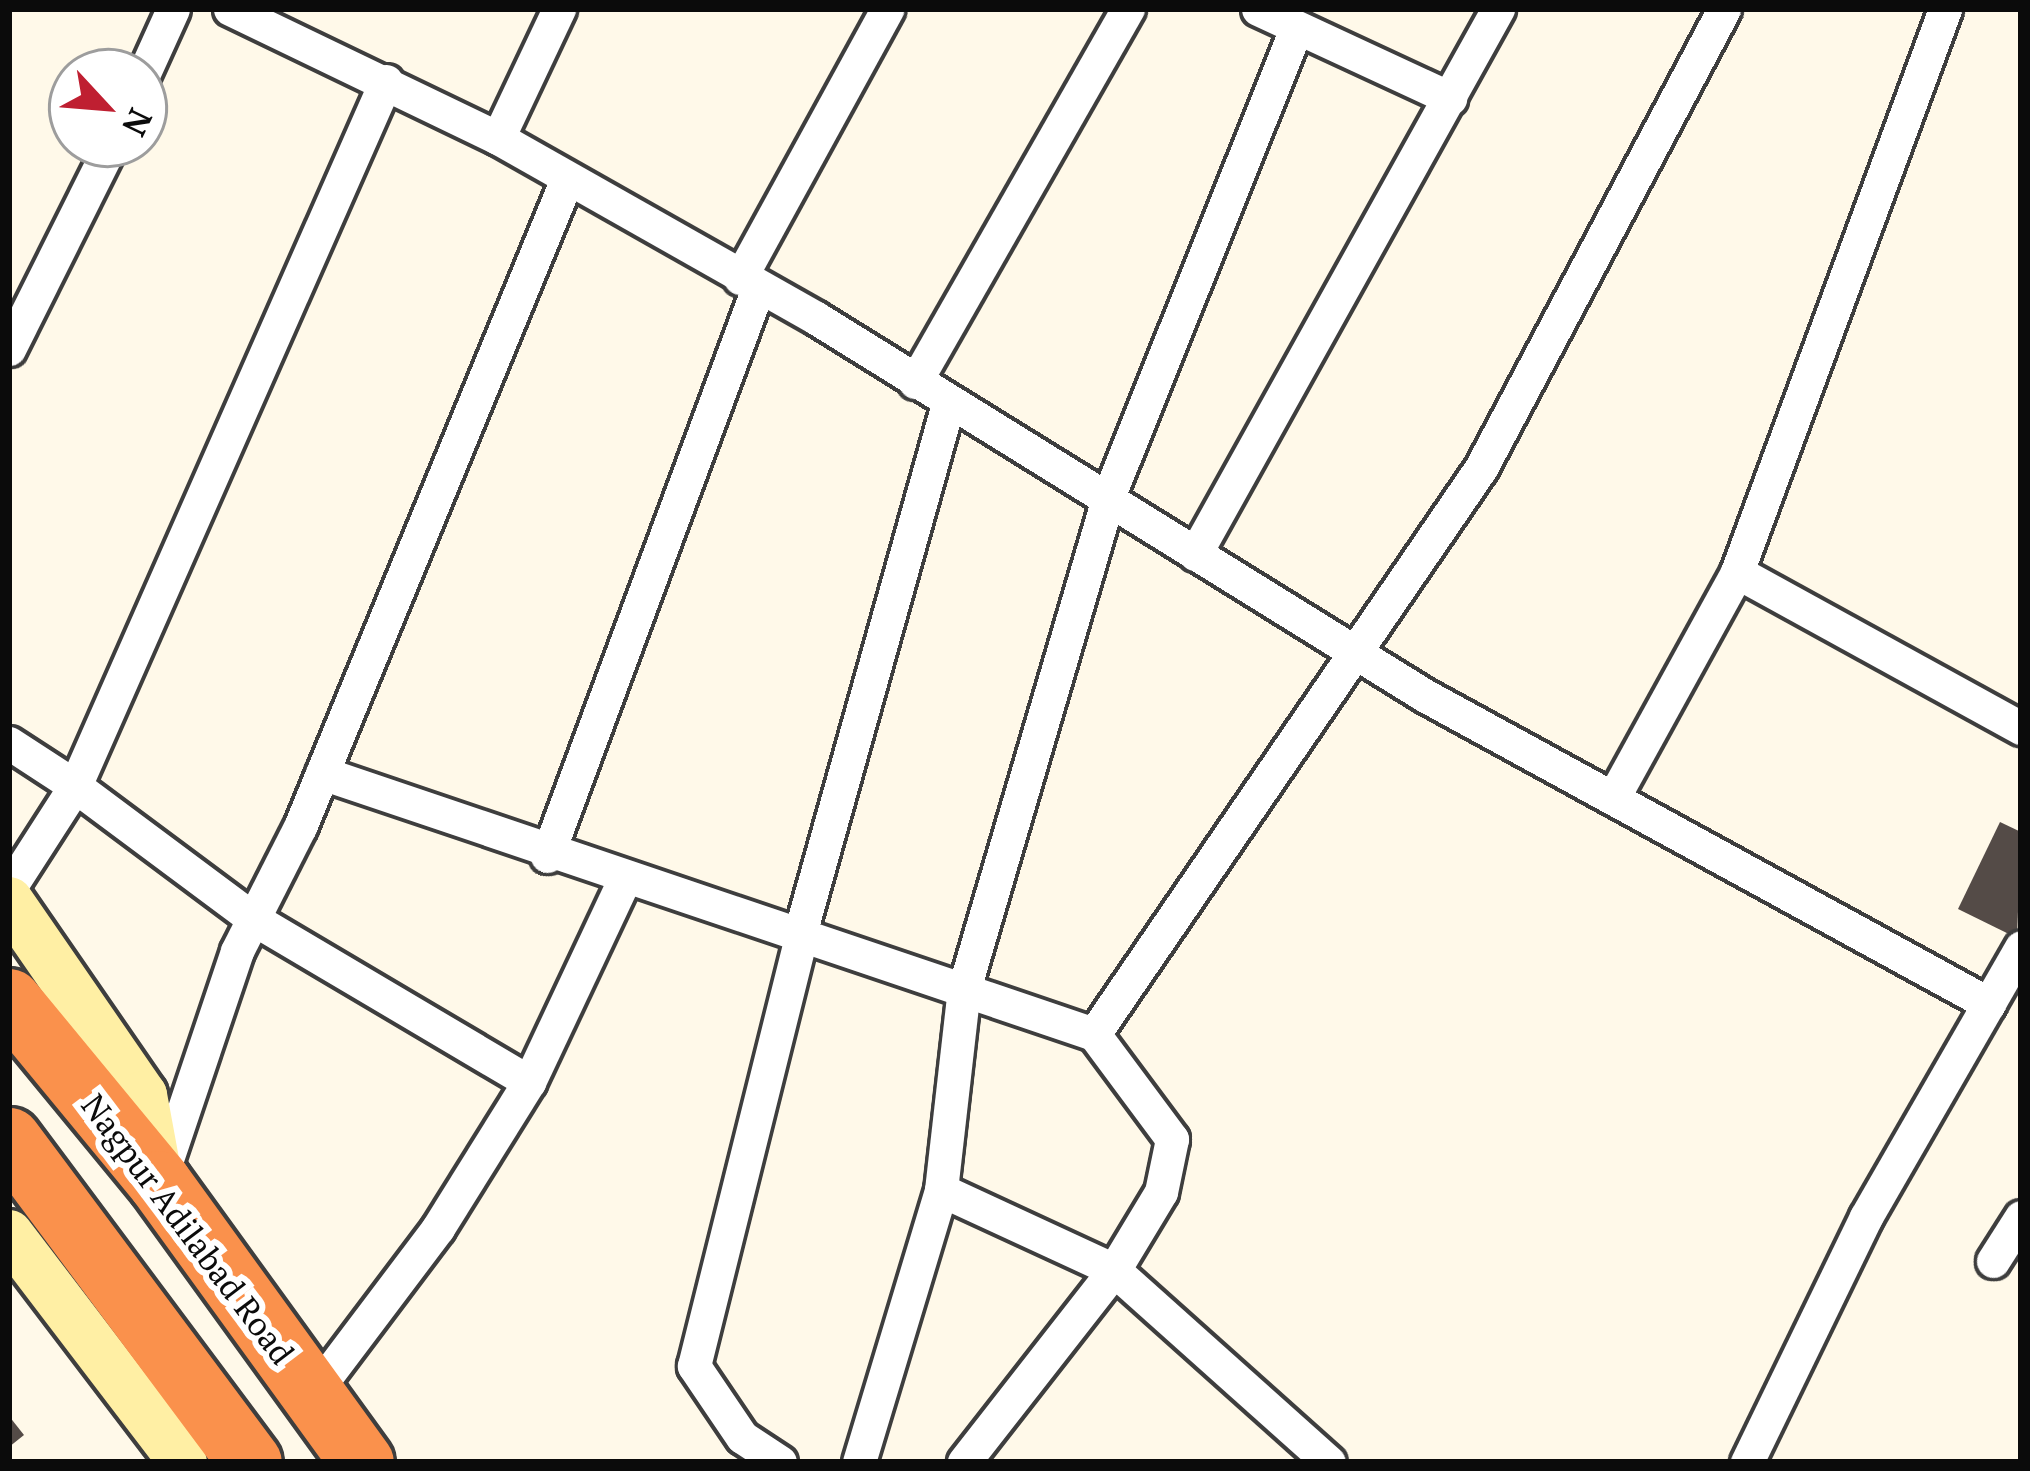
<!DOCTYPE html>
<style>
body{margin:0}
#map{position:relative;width:2030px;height:1471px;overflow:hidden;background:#fff9e9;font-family:"PT Serif",serif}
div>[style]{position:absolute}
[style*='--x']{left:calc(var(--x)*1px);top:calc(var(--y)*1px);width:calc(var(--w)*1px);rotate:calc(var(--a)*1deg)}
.building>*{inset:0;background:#544b47}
.roads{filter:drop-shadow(3px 0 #3e3e3e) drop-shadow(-3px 0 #3e3e3e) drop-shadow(0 3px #3e3e3e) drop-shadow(0 -3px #3e3e3e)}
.street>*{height:33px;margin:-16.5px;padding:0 16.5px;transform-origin:16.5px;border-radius:16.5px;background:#fff}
.secondary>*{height:48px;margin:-24px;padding:0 24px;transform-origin:24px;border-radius:24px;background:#ffefa4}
.highway>*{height:63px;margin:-31.5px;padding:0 31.5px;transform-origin:31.5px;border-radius:31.5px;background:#fa914c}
span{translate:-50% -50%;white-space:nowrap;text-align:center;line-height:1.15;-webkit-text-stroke:12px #fff;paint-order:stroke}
.street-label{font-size:33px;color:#0b0b0b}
.frame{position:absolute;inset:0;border:12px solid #0b0b0b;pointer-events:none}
.north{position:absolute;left:48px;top:48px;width:120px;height:120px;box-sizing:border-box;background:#fff;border:3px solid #9d9d9d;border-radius:50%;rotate:116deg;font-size:33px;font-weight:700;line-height:48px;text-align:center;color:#0b0b0b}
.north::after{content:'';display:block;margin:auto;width:42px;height:54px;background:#bf1f31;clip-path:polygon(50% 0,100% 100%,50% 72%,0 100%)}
</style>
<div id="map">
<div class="building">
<div style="clip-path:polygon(2000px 822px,2021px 832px,2017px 938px,1958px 909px)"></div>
<div style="clip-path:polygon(9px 1416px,24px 1435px,9px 1447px)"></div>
</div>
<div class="roads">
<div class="street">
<div style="--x:230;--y:9;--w:297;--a:25.7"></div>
<div style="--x:498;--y:138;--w:365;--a:29.5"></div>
<div style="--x:816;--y:318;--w:715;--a:31.8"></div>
<div style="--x:1424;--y:695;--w:644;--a:28.67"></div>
<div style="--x:1258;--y:9;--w:212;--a:24.9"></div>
<div style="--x:144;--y:73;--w:70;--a:-65.6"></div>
<div style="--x:386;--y:81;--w:771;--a:113.8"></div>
<div style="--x:75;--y:786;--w:221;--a:36.7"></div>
<div style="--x:252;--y:918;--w:322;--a:30.6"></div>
<div style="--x:498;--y:138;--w:143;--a:-64.7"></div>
<div style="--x:740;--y:278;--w:307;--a:-61.3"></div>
<div style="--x:9;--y:349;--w:229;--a:-63.5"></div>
<div style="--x:915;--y:382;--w:430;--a:-60.3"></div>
<div style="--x:1195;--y:554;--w:624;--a:-60.93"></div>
<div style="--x:1737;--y:572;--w:324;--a:28.8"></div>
<div style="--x:9;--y:743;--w:79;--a:33.1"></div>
<div style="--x:75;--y:786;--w:122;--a:122.7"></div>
<div style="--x:322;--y:773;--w:815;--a:18.68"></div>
<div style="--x:1094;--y:1034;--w:131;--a:53.4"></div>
<div style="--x:1172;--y:1139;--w:54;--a:101.7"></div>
<div style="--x:1161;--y:1192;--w:91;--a:121.1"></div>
<div style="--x:1114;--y:1270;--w:288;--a:41.8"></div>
<div style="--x:1613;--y:798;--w:258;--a:-61.2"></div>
<div style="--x:1737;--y:572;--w:600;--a:-69.72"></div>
<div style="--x:547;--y:856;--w:606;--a:-69.62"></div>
<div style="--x:799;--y:937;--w:553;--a:-74.38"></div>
<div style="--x:1094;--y:1034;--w:686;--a:-55.64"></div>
<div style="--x:1481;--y:468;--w:519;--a:-62.1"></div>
<div style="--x:161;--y:1177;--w:238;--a:-71.4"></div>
<div style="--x:237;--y:951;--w:139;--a:-63.1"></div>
<div style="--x:300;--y:827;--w:701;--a:-67.61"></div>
<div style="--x:941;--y:1190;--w:191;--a:24.8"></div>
<div style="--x:1114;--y:1270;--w:244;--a:128"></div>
<div style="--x:1993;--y:1261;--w:52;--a:-57.5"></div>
<div style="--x:313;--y:1394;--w:208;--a:-53"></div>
<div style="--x:438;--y:1228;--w:172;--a:-58.1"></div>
<div style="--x:529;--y:1082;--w:221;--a:-64.8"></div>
<div style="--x:780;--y:1462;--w:45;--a:-146.7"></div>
<div style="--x:742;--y:1437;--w:86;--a:-124.1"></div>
<div style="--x:694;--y:1366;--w:442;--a:-76"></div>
<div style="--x:859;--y:1462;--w:284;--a:-73.2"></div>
<div style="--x:941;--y:1190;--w:202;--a:-83.5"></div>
<div style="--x:964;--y:989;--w:515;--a:-73.64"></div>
<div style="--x:1109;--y:495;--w:502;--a:-68.14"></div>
<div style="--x:1747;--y:1462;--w:272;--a:-64.1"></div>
<div style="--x:1866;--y:1217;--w:311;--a:-60.1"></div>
</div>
<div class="secondary">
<div style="--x:9;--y:901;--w:236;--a:55.4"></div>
<div style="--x:143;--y:1095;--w:88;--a:79.6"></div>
<div style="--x:9;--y:1234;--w:287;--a:52.7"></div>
</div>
<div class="highway">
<div style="--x:9;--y:1000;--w:236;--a:50.5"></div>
<div style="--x:159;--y:1182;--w:346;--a:54.1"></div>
<div style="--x:9;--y:1139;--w:403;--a:53.3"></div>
</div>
</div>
<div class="street-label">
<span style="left:188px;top:1229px;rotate:53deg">Nagpur Adilabad Road</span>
</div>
<div class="frame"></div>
<div class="north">N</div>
</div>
